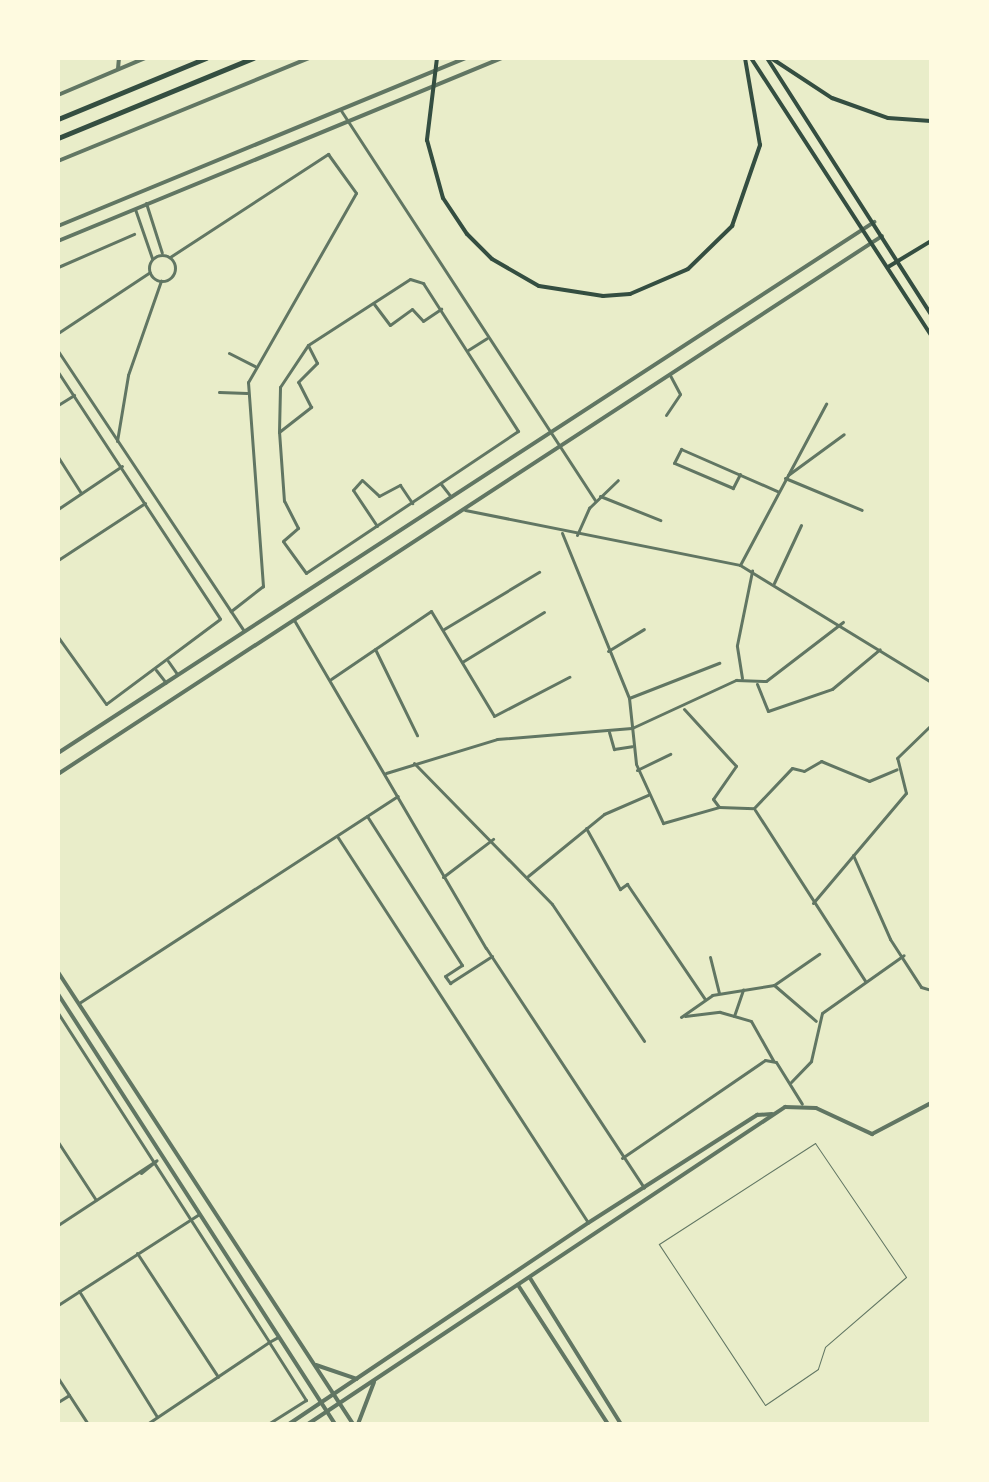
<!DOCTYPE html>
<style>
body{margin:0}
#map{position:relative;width:989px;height:1482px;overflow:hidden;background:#e9edc9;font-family:Overpass,sans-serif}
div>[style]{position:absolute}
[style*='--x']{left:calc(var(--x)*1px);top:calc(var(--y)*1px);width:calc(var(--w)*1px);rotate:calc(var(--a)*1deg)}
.service>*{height:1px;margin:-0.5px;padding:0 0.5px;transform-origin:0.5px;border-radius:0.5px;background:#617663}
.minor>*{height:3px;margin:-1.5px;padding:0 1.5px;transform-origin:1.5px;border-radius:1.5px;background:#617663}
.minor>.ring{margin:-1.5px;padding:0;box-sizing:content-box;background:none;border:3px solid #617663;border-radius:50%}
.tertiary>*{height:4px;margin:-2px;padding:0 2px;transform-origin:2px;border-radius:2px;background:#617663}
.secondary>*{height:4px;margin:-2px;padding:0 2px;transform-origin:2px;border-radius:2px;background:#344e41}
.trunk>*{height:5px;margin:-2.5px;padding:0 2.5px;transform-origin:2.5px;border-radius:2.5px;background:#344e41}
span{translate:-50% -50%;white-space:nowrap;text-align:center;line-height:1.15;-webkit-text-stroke:7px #fefae0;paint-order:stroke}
.frame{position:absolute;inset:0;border:60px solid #fefae0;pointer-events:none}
</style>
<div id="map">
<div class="service">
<div style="--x:815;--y:1143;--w:162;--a:55.8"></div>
<div style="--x:906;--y:1277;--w:107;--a:139.2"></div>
<div style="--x:825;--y:1347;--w:23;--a:108"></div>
<div style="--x:818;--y:1369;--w:64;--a:145.8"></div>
<div style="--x:765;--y:1405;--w:193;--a:-123.4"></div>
<div style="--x:659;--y:1244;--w:186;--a:-32.9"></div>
</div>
<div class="minor">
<div style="--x:340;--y:109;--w:467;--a:56.9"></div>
<div style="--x:146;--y:203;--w:52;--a:72.3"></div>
<div style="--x:135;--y:209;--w:52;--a:70.9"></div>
<div class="ring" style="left:149px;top:255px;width:23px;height:23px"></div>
<div style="--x:170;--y:257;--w:189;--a:-33.1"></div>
<div style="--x:328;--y:154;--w:48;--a:54.3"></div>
<div style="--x:356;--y:193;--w:218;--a:119.7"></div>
<div style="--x:248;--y:382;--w:205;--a:85.8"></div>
<div style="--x:263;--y:586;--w:41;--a:142"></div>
<div style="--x:58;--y:267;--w:83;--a:-23.5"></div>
<div style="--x:410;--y:279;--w:14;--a:17"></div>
<div style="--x:423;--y:283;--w:176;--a:57.3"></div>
<div style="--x:518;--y:431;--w:255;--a:146.2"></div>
<div style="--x:306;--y:573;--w:39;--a:-126"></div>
<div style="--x:283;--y:541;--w:20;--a:-41"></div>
<div style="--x:298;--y:528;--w:30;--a:-117"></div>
<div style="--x:284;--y:501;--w:69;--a:-94.1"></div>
<div style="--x:279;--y:432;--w:41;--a:-38"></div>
<div style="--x:311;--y:407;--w:28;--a:-117"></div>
<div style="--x:298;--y:382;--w:27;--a:-45"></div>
<div style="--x:317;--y:363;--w:20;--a:-117"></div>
<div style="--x:308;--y:345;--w:121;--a:-32.9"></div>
<div style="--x:374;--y:304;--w:26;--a:53"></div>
<div style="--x:390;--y:325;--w:27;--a:-36"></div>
<div style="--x:412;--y:309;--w:16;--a:47"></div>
<div style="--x:423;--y:321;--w:22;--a:-34"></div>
<div style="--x:58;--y:333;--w:110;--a:-33.5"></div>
<div style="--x:468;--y:350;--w:22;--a:-32"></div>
<div style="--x:58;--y:351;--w:336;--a:56.4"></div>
<div style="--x:229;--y:353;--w:29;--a:27"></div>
<div style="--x:58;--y:372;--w:295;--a:56.7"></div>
<div style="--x:220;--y:619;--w:142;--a:143.3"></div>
<div style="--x:106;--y:704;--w:82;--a:-125.6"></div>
<div style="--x:219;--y:392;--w:28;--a:2"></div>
<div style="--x:58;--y:405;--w:19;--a:-32"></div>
<div style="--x:666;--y:415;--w:25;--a:-56"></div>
<div style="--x:680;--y:394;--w:21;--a:-118"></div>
<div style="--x:279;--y:432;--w:45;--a:-88.7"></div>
<div style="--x:280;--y:387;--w:50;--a:-56.3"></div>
<div style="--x:117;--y:441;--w:67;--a:-80.5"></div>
<div style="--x:128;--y:375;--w:100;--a:-70.7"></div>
<div style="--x:58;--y:457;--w:43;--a:57.4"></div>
<div style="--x:740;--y:474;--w:16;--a:117"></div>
<div style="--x:733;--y:488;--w:64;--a:-157"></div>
<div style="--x:674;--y:463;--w:16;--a:-63"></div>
<div style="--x:681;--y:449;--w:105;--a:23.6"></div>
<div style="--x:788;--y:475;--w:69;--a:-36.2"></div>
<div style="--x:785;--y:478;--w:83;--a:22.6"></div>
<div style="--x:441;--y:484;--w:16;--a:52"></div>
<div style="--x:600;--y:496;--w:65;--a:21.8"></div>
<div style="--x:58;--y:509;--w:77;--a:-33.9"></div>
<div style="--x:465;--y:510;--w:280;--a:11.3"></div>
<div style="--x:740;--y:565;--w:224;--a:31.5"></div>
<div style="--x:377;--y:526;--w:43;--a:-123.7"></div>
<div style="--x:353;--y:490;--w:13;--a:-48"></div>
<div style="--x:362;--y:480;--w:23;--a:43"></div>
<div style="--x:379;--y:496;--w:24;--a:-28"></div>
<div style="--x:400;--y:485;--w:22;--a:56"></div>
<div style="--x:562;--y:533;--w:178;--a:67.9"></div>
<div style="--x:629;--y:698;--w:66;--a:83.9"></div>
<div style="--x:636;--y:764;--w:65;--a:65.4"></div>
<div style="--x:663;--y:823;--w:58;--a:-15.9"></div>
<div style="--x:719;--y:807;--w:35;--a:2"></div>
<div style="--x:754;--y:808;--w:55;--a:-46.5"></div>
<div style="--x:792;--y:768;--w:12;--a:14"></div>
<div style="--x:804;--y:771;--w:20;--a:-30"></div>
<div style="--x:821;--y:761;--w:52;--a:22.6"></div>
<div style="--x:869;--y:781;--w:30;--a:-23"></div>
<div style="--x:577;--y:535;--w:30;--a:-66"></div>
<div style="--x:589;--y:508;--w:40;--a:-44"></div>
<div style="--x:58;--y:560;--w:104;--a:-33.2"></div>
<div style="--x:740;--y:565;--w:183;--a:-61.9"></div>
<div style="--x:774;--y:583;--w:64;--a:-65"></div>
<div style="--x:294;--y:620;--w:380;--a:59.7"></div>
<div style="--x:486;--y:948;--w:287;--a:56.6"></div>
<div style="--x:444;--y:629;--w:111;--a:-31"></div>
<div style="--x:375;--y:649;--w:96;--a:64"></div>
<div style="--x:608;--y:651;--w:42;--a:-31.4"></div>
<div style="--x:168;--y:661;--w:16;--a:55"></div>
<div style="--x:462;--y:662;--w:96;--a:-31.4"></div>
<div style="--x:156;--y:670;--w:16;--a:52"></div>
<div style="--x:742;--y:678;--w:33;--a:-99"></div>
<div style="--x:737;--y:645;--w:76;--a:-78.5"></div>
<div style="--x:331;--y:679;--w:121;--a:-34.2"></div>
<div style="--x:431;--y:611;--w:122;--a:59"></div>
<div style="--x:494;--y:716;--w:85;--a:-27.5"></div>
<div style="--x:757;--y:684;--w:29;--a:68"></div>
<div style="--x:768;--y:711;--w:68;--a:-19"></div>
<div style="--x:832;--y:689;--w:62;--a:-39.8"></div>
<div style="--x:629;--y:698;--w:97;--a:-21.3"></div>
<div style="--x:684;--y:709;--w:77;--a:47.6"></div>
<div style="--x:736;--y:766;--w:40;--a:124.9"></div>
<div style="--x:713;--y:799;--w:10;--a:53"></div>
<div style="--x:609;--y:732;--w:18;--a:74"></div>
<div style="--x:614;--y:749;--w:18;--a:-9"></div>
<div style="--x:414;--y:763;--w:197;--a:45.6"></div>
<div style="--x:552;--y:904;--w:165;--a:56.1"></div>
<div style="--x:637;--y:770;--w:37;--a:-26"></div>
<div style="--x:386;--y:773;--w:116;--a:-17"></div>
<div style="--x:497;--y:739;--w:135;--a:-4.7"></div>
<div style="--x:632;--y:728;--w:115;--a:-24.8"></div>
<div style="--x:736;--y:680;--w:30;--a:2"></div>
<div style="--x:766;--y:681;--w:97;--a:-37.5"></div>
<div style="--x:755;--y:810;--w:203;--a:57.2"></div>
<div style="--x:367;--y:816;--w:177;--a:57.5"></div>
<div style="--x:462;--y:965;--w:20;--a:147"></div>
<div style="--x:445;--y:976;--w:9;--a:54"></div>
<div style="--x:450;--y:983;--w:50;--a:-32.7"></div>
<div style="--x:586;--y:828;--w:70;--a:60.9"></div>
<div style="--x:620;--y:889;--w:9;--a:-36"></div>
<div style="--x:627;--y:884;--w:139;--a:55.9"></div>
<div style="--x:337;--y:836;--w:460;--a:57"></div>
<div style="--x:853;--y:855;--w:92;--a:66.2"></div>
<div style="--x:890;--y:939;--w:57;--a:57.1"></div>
<div style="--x:921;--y:987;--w:10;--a:17"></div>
<div style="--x:528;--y:876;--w:98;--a:-39.2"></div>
<div style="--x:604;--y:814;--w:48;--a:-23.4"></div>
<div style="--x:443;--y:877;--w:63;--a:-37.2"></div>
<div style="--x:813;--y:903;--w:144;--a:-49.8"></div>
<div style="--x:906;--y:793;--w:36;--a:-104"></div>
<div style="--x:897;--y:758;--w:47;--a:-44.1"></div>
<div style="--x:710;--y:957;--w:37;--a:76"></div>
<div style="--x:774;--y:985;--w:55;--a:40.6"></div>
<div style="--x:79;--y:1003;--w:380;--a:-33"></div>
<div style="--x:58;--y:1013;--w:391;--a:57.3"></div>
<div style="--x:269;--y:1342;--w:10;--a:-29"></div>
<div style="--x:685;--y:1016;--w:35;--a:-7"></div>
<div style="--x:720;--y:1012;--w:32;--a:16"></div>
<div style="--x:751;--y:1021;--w:45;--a:60.6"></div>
<div style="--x:734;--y:1016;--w:28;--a:-71"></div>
<div style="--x:681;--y:1017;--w:38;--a:-35"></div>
<div style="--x:712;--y:995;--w:63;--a:-9.2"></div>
<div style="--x:774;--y:985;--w:55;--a:-34.6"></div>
<div style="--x:791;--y:1082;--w:29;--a:-46"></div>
<div style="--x:811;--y:1061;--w:49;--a:-77.1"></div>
<div style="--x:822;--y:1013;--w:100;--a:-35.3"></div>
<div style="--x:58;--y:1142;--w:69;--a:56.8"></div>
<div style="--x:622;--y:1158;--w:173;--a:-34.4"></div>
<div style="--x:765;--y:1060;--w:11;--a:10"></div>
<div style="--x:776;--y:1062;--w:49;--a:58.2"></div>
<div style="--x:141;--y:1173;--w:19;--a:-39"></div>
<div style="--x:58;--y:1225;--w:118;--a:-33.3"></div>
<div style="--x:137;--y:1253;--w:148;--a:56.8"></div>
<div style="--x:79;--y:1291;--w:148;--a:58.2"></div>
<div style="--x:58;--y:1305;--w:168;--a:-32.8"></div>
<div style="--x:58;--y:1378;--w:55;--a:56.9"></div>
<div style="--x:58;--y:1402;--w:13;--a:-32"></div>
<div style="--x:147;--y:1424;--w:147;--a:-33.9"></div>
<div style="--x:269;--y:1342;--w:69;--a:57.5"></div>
<div style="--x:306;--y:1400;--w:45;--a:147.7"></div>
</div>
<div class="tertiary">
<div style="--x:118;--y:69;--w:11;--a:-85"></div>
<div style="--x:58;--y:95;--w:95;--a:-23"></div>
<div style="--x:58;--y:161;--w:271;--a:-22.3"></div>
<div style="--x:58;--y:226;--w:440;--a:-22.4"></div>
<div style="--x:58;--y:241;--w:481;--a:-22.4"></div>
<div style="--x:58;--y:753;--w:974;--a:-33.05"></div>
<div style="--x:58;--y:774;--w:984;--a:-33.14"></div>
<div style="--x:58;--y:972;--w:540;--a:56.87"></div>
<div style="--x:58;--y:994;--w:511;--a:57.21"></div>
<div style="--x:530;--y:1278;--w:172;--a:58.1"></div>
<div style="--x:518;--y:1285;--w:166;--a:57.1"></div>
<div style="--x:316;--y:1365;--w:43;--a:18.9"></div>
<div style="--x:289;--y:1424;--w:360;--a:-33.9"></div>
<div style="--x:588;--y:1223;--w:201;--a:-32.6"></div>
<div style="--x:757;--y:1115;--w:15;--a:-4"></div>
<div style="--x:308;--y:1424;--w:573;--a:-33.61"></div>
<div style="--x:785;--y:1107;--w:31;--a:2"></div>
<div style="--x:816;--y:1108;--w:62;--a:24.9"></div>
<div style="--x:872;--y:1134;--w:67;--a:-27.7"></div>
<div style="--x:358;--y:1424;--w:45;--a:-69.1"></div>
</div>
<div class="secondary">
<div style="--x:437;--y:58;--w:83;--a:97"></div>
<div style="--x:427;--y:140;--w:60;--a:74.6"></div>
<div style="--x:443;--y:198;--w:43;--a:56.3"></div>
<div style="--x:467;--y:234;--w:35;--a:45"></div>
<div style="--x:492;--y:259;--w:54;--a:29.9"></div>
<div style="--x:539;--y:286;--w:65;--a:8.9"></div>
<div style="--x:603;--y:296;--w:27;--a:-4"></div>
<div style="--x:630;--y:294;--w:63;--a:-23.3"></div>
<div style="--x:688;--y:269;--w:62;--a:-44.3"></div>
<div style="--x:732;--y:226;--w:86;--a:-70.9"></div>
<div style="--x:760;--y:145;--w:88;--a:-99.8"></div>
<div style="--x:751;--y:58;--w:330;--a:57"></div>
<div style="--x:767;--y:58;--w:304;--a:57.4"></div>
<div style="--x:771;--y:58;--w:73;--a:33.3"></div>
<div style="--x:832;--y:98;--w:59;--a:19.7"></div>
<div style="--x:888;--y:118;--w:43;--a:4"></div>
<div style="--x:888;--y:267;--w:50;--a:-31.2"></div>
</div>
<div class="trunk">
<div style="--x:58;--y:119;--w:160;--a:-22.4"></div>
<div style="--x:58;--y:138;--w:211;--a:-22.3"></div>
</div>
<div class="frame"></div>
</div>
